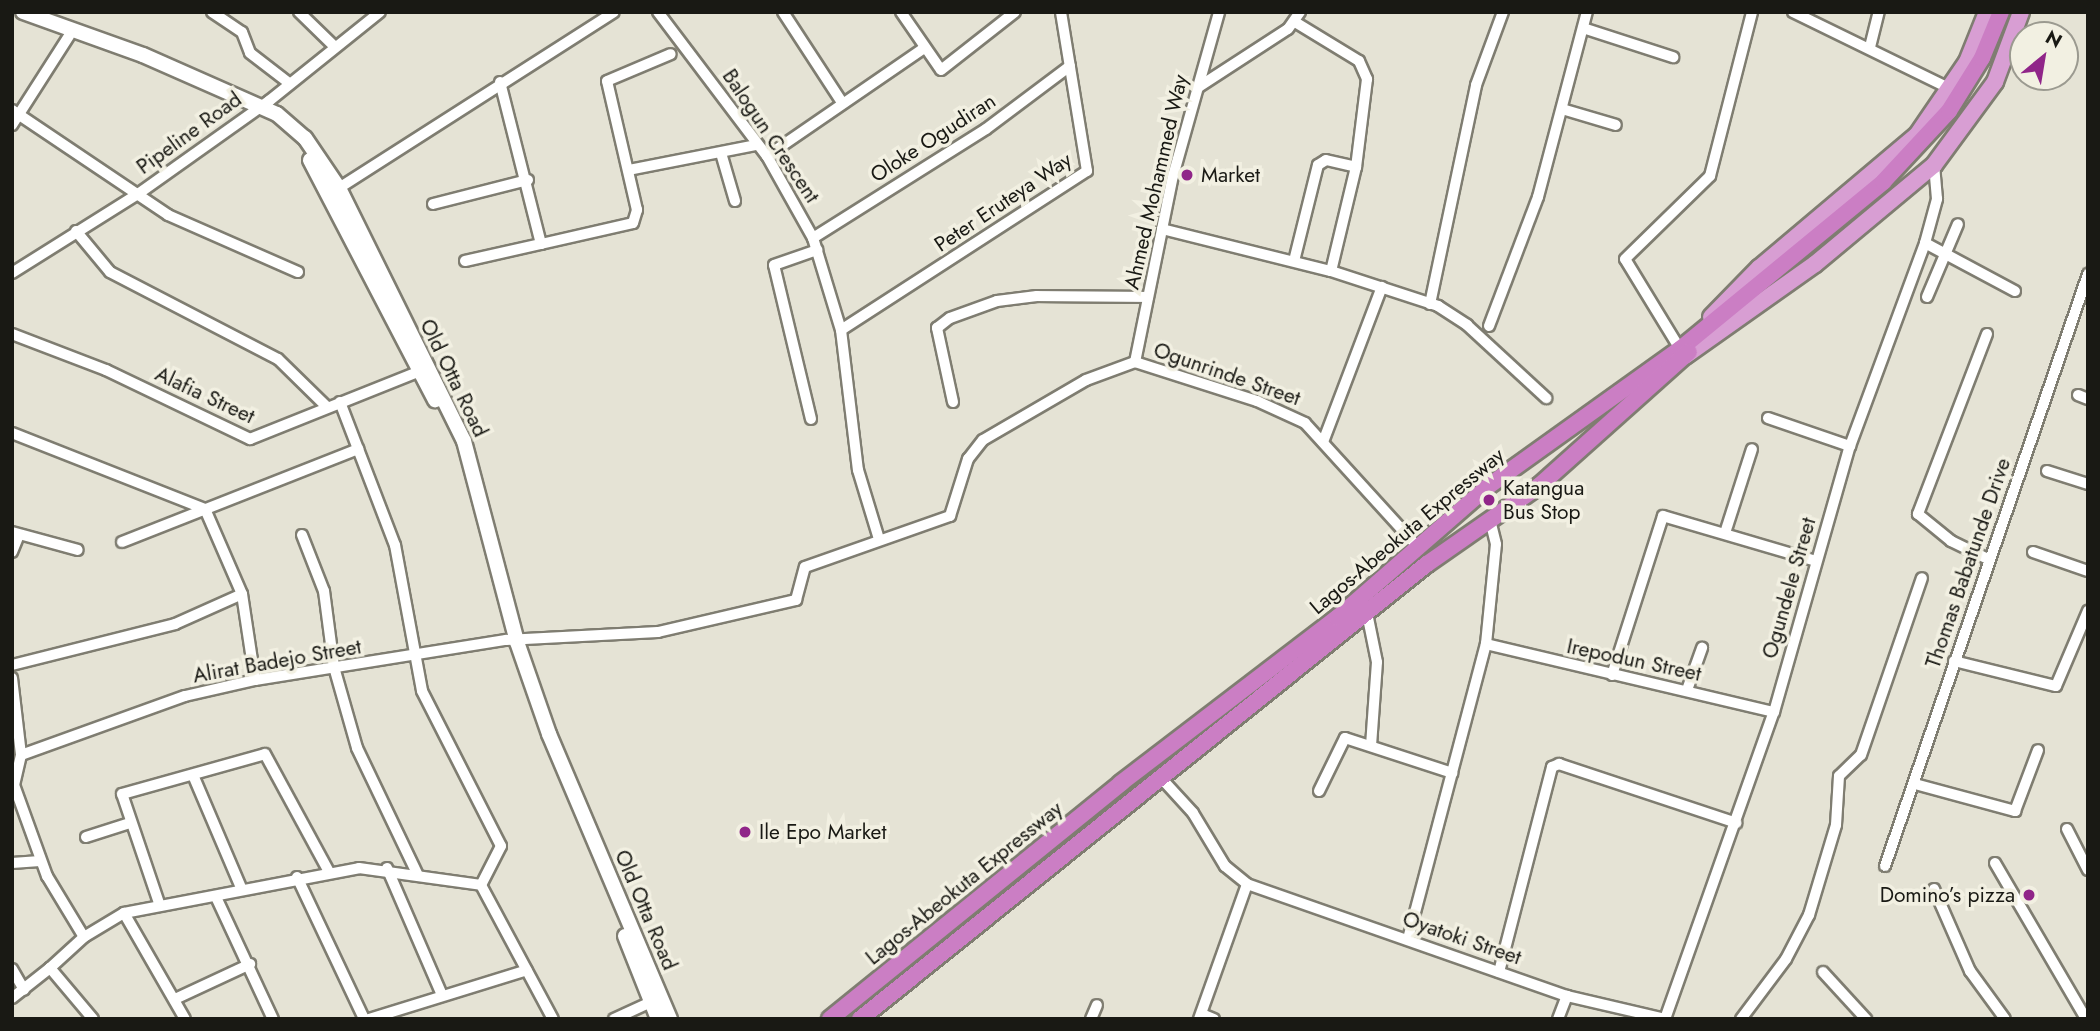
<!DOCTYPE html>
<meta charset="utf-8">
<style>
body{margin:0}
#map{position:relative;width:2100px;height:1031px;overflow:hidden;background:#e5e3d5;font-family:Jost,sans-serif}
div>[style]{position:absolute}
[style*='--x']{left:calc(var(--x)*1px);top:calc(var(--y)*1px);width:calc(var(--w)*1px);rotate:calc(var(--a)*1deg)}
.roads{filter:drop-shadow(2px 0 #7f7d71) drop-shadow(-2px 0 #7f7d71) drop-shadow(0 2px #7f7d71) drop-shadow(0 -2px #7f7d71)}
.minor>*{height:10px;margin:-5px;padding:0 5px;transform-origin:5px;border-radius:5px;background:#fff}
.secondary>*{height:14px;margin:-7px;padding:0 7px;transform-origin:7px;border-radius:7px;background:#fff}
.primary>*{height:16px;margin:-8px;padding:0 8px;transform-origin:8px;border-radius:8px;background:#d89ed3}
.trunk>*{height:16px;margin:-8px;padding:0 8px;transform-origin:8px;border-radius:8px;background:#cb7ec4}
.dots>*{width:19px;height:19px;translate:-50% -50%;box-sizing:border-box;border:4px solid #f2f0e2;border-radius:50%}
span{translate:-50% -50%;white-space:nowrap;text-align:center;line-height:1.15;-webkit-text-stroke:7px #f2f0e2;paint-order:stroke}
.street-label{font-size:21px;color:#191914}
.poi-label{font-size:21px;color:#191914}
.left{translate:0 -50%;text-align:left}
.right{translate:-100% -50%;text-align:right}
.frame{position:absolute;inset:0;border:14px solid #191914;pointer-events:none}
.north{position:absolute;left:2009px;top:21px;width:70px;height:70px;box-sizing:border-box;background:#f2f0e2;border:2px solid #9b9a90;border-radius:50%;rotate:30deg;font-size:19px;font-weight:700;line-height:28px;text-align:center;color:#191914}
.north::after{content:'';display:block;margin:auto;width:24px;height:32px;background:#902589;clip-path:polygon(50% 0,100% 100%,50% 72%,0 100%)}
</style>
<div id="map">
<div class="roads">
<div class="minor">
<div style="--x:212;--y:12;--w:36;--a:34"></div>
<div style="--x:242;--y:32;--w:22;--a:69"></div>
<div style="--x:250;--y:53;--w:49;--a:37.6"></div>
<div style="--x:299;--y:12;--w:50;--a:44.2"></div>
<div style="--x:658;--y:12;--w:181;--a:52.9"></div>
<div style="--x:767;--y:156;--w:94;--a:60.7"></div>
<div style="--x:813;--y:238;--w:96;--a:73.1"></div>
<div style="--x:841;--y:330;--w:141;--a:83.1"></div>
<div style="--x:858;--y:470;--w:72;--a:73.1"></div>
<div style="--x:783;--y:12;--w:106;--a:56.9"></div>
<div style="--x:901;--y:12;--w:70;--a:55.4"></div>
<div style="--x:941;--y:70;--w:94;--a:-38.1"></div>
<div style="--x:1793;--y:12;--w:176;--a:26"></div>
<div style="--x:1295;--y:22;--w:75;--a:31.4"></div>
<div style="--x:1359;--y:61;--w:20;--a:66"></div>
<div style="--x:1367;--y:79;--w:89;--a:97.1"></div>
<div style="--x:1356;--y:167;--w:107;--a:103.5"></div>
<div style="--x:1583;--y:28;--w:95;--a:17.9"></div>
<div style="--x:1870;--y:47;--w:36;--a:-76"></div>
<div style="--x:1197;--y:88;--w:108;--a:-33"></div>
<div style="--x:1288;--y:29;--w:21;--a:-55"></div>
<div style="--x:1562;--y:109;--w:56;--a:16.5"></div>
<div style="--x:12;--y:110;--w:188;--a:33.9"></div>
<div style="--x:168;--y:215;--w:142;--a:23.7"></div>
<div style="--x:12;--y:125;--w:106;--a:-57.4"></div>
<div style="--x:721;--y:153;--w:50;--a:73.7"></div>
<div style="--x:767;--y:156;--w:191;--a:-34.5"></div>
<div style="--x:629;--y:170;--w:129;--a:-11.1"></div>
<div style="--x:339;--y:188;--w:326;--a:-32.6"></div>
<div style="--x:433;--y:204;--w:98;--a:-14.2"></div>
<div style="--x:1162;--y:229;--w:174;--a:14"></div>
<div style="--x:1331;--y:271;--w:113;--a:18.1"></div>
<div style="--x:1438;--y:306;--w:35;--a:33"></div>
<div style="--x:1467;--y:325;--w:108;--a:42.7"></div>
<div style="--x:76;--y:231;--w:53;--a:50.3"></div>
<div style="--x:110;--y:272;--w:189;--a:27.4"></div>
<div style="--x:278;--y:359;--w:67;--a:44.4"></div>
<div style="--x:813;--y:238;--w:204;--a:-32.2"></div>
<div style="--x:986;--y:129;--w:105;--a:-36.9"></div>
<div style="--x:1925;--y:243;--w:102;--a:28.1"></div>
<div style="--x:541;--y:244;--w:94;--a:-12.9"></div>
<div style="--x:633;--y:223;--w:14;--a:-73"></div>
<div style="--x:637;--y:210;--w:132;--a:-103.1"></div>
<div style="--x:607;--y:81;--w:69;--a:-22.9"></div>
<div style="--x:465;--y:261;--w:78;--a:-12.6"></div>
<div style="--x:541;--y:244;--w:167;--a:-104.2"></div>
<div style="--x:1294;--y:261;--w:99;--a:-76"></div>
<div style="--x:1318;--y:165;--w:9;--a:-32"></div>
<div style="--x:1326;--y:160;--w:31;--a:13"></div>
<div style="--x:12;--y:273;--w:149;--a:-32.1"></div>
<div style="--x:138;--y:194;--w:161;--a:-35.4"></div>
<div style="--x:269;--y:101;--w:142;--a:-38.7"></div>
<div style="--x:1927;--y:297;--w:79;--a:-67"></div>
<div style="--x:1430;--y:304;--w:224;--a:-78.1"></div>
<div style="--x:1476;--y:85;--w:78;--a:-69.7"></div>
<div style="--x:1489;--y:326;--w:138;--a:-69.2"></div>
<div style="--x:1538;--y:197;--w:191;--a:-75.2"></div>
<div style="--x:841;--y:330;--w:293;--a:-32.9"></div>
<div style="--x:1087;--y:171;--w:161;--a:-99.3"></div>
<div style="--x:12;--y:334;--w:101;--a:21"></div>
<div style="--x:106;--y:370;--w:160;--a:25.6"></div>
<div style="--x:250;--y:439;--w:183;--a:-21.8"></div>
<div style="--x:1987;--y:334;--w:193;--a:111"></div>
<div style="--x:1918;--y:514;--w:43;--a:39.3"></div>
<div style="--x:1951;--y:541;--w:41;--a:25.9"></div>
<div style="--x:1680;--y:349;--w:105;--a:-121.4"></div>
<div style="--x:1625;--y:259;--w:119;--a:-44.3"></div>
<div style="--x:1710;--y:176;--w:169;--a:-75.6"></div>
<div style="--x:1135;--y:362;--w:190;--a:-78.5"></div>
<div style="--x:1173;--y:176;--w:170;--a:-74.3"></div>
<div style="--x:1135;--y:362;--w:128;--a:17.7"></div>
<div style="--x:1257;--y:401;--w:53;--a:24.6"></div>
<div style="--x:1305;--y:423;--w:168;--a:47.7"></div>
<div style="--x:2078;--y:395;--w:11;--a:22"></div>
<div style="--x:340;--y:402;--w:153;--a:69"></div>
<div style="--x:395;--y:545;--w:148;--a:79.5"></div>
<div style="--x:422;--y:691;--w:174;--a:63"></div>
<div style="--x:501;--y:846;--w:44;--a:117.1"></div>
<div style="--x:953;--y:402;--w:76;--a:-102.2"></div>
<div style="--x:937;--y:328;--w:16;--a:-38"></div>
<div style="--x:950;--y:318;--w:50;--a:-19.9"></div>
<div style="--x:997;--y:301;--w:40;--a:-7.1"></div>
<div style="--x:1037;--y:296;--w:111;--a:0.5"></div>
<div style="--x:1768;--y:418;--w:87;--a:18.9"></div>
<div style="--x:811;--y:419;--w:158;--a:-103.5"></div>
<div style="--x:774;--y:265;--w:46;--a:-19.2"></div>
<div style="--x:12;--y:433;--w:207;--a:21.5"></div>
<div style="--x:205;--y:509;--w:93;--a:66.5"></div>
<div style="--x:242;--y:594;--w:87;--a:81.4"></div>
<div style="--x:1323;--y:442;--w:166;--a:-69.2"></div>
<div style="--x:2047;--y:471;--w:43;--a:17.6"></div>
<div style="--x:12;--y:532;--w:68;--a:15.3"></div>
<div style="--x:1725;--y:533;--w:88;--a:-72.2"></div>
<div style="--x:302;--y:535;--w:60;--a:68.6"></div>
<div style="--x:324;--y:591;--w:77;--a:82.5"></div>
<div style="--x:334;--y:667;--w:84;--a:74.1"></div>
<div style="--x:357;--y:748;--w:139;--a:64.4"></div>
<div style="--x:122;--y:542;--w:254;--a:-21.5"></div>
<div style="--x:12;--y:552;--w:18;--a:-68"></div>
<div style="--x:2033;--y:552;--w:58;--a:19.1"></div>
<div style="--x:1367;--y:613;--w:50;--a:78.5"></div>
<div style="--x:1377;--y:662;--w:84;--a:94.1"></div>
<div style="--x:1486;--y:644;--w:296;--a:13.3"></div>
<div style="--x:1954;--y:661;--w:105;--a:13.8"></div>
<div style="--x:2056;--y:686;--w:82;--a:-66.9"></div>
<div style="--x:12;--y:665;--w:168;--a:-14.1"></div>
<div style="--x:175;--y:624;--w:73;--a:-24.1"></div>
<div style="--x:1612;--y:675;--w:167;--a:-72.2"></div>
<div style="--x:1663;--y:516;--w:159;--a:16.4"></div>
<div style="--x:12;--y:678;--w:78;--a:83.3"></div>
<div style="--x:21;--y:755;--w:31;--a:103"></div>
<div style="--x:14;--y:785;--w:97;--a:70.1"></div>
<div style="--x:47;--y:876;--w:71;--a:58.8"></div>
<div style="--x:1687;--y:690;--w:45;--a:-70.3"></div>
<div style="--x:21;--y:755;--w:174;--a:-19.8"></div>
<div style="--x:185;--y:696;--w:72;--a:-12.9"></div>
<div style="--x:255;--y:680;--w:254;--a:-9.1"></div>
<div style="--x:506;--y:640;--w:152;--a:-3"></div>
<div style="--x:658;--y:632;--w:142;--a:-13.1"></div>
<div style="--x:796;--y:600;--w:34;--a:-75"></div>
<div style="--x:805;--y:567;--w:154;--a:-19.4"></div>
<div style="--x:950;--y:516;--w:60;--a:-72.5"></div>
<div style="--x:968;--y:459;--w:24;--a:-52"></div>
<div style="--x:983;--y:440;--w:119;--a:-30.2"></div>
<div style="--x:1086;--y:380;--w:52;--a:-20.2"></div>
<div style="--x:193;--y:775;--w:125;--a:66.9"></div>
<div style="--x:1162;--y:779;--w:46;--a:47.6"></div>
<div style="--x:1193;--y:813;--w:62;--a:58.9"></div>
<div style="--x:1225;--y:866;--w:28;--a:39"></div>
<div style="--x:1247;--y:884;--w:339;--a:19.3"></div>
<div style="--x:1567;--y:996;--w:102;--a:13.1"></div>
<div style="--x:1915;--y:784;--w:104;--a:15.1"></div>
<div style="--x:2015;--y:811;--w:65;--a:-69.3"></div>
<div style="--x:1319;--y:791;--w:59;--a:-63.9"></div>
<div style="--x:1345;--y:738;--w:113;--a:18.1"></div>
<div style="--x:2067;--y:829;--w:46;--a:62.9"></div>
<div style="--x:86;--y:837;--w:46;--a:-17.7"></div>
<div style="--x:12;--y:863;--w:28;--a:-4"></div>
<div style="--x:1995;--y:863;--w:181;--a:59.7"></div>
<div style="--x:1885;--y:866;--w:626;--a:-71.07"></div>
<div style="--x:387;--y:868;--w:136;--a:66.6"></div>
<div style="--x:297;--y:877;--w:157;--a:64.7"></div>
<div style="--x:1934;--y:889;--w:90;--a:66.3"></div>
<div style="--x:1970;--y:971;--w:59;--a:53.9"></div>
<div style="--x:216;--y:897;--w:135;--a:65"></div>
<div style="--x:159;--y:903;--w:115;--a:-108.7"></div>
<div style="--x:122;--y:794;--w:148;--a:-15.6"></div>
<div style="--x:265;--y:754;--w:134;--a:61.5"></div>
<div style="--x:124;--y:913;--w:122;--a:60.1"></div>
<div style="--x:1408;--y:939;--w:305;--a:-75.2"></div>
<div style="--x:1486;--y:644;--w:100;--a:-84.3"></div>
<div style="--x:1496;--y:544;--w:25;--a:-104"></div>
<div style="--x:12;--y:969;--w:24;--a:60"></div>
<div style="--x:1499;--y:972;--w:212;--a:-75.5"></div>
<div style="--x:1552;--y:767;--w:8;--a:-23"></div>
<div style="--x:1559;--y:764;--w:187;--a:18.4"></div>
<div style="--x:1823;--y:972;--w:64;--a:47.5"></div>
<div style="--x:12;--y:998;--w:48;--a:-38.3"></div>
<div style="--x:175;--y:999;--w:83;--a:-25"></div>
<div style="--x:1202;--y:1014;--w:13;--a:23"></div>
<div style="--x:93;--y:1019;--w:67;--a:-130.1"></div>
<div style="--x:50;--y:968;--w:46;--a:-42.4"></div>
<div style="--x:84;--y:937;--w:47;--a:-31"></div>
<div style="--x:124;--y:913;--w:239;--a:-10.8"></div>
<div style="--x:359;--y:868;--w:123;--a:7.9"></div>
<div style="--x:481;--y:885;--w:152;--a:61.8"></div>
<div style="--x:369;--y:1019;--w:165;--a:-17.2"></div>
<div style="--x:614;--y:1019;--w:41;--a:-24.7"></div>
<div style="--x:1091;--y:1019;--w:15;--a:-67"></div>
<div style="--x:1199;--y:1019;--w:143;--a:-70.4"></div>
<div style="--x:1558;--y:1019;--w:25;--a:-69"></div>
<div style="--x:1665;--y:1019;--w:326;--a:-70.5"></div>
<div style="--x:1774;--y:712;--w:277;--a:-74.1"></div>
<div style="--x:1850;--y:446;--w:216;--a:-69.7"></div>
<div style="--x:1925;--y:243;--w:46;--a:-74.7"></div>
<div style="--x:1937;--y:199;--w:34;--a:-95"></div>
<div style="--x:1741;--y:1019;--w:75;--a:-53.1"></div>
<div style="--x:1786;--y:959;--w:50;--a:-62.4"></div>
<div style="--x:1809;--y:915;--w:94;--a:-73.3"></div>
<div style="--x:1836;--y:825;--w:49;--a:-86.5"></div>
<div style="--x:1839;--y:776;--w:30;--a:-44"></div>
<div style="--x:1861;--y:755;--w:187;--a:-71"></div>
</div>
<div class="secondary">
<div style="--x:23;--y:12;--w:127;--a:19.7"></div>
<div style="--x:143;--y:55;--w:146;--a:23.8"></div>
<div style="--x:277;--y:114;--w:37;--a:41"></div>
<div style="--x:305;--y:138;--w:60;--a:55.8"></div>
<div style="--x:339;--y:188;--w:282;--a:63.7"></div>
<div style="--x:464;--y:441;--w:208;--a:75.2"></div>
<div style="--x:517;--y:642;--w:97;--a:70.8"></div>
<div style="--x:549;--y:734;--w:310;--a:67"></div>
<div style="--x:310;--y:160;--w:271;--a:62.5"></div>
<div style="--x:625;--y:936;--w:89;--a:68.3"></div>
</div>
<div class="primary">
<div style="--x:1711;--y:317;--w:69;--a:-45.6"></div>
<div style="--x:1759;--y:268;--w:207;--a:-40.1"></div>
<div style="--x:1917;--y:135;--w:88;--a:-55.6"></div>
<div style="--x:1967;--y:62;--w:54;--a:-68.2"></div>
<div style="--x:1685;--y:356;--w:159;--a:-35.3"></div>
<div style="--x:1815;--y:264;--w:155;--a:-39.8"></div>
<div style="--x:1934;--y:165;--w:103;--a:-53.7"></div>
<div style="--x:1995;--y:82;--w:75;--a:-69.6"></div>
</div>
<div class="trunk">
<div style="--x:830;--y:1019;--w:375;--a:-39"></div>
<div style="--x:1121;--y:783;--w:272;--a:-37.4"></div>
<div style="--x:1337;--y:618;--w:199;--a:-41.1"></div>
<div style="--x:1487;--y:487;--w:237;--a:-35.6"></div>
<div style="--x:1680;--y:349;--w:263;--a:-39.4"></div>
<div style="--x:1883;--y:182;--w:97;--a:-47.1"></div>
<div style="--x:1949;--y:111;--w:62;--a:-58.1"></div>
<div style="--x:1982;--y:58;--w:50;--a:-67.6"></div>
<div style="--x:860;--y:1019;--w:727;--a:-38.75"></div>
<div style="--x:1427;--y:564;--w:136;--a:-34.9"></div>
<div style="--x:1539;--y:486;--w:201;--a:-41.8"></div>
</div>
</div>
<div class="dots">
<div style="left:1187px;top:175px;background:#902589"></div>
<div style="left:1489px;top:500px;background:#902589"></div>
<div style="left:745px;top:832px;background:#902589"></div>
<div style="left:2029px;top:895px;background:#902589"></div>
</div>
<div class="street-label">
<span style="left:189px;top:133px;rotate:-36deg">Pipeline Road</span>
<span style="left:771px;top:136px;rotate:56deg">Balogun Crescent</span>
<span style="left:933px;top:138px;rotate:-33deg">Oloke Ogudiran</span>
<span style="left:1156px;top:182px;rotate:-77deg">Ahmed Mohammed Way</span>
<span style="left:1003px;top:202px;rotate:-34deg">Peter Eruteya Way</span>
<span style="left:1227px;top:374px;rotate:19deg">Ogunrinde Street</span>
<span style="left:454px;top:378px;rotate:64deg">Old Otta Road</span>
<span style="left:205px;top:395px;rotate:25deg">Alafia Street</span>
<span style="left:1407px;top:531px;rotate:-40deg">Lagos-Abeokuta Expressway</span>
<span style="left:1968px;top:563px;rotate:-71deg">Thomas Babatunde Drive</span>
<span style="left:1789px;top:588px;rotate:-74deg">Ogundele Street</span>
<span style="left:1634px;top:660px;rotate:12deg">Irepodun Street</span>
<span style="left:277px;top:661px;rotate:-10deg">Alirat Badejo Street</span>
<span style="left:964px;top:883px;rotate:-39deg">Lagos-Abeokuta Expressway</span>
<span style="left:646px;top:910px;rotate:67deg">Old Otta Road</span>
<span style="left:1462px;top:938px;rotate:19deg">Oyatoki Street</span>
</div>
<div class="poi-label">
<span class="left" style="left:1201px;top:175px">Market</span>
<span class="left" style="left:1503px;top:500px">Katangua<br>Bus Stop</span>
<span class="left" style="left:759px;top:832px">Ile Epo Market</span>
<span class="right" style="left:2015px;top:895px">Domino’s pizza</span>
</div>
<div class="frame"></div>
<div class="north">N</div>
</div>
